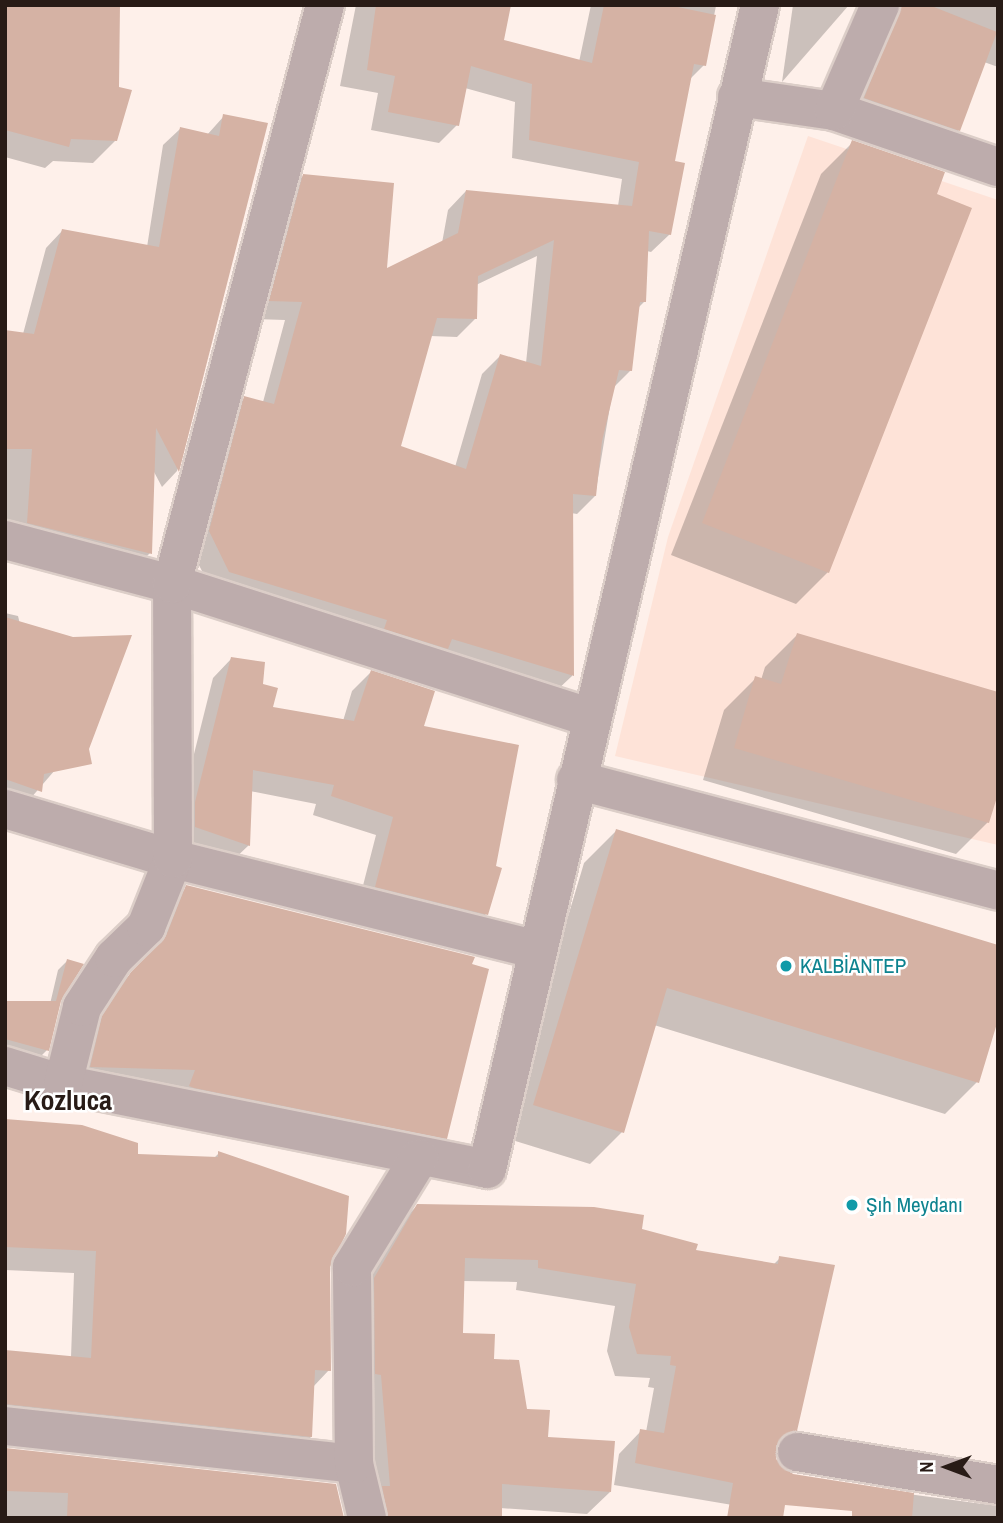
<!DOCTYPE html>
<meta charset="utf-8">
<style>
body{margin:0}
#map{position:relative;width:1003px;height:1523px;overflow:hidden;background:#fef0ea;font-family:"Archivo Narrow",sans-serif}
div>[style]{position:absolute}
[style*='--x']{left:calc(var(--x)*1px);top:calc(var(--y)*1px);width:calc(var(--w)*1px);rotate:calc(var(--a)*1deg)}
.built>*{inset:0;background:#fee3d8}
.shadow>*{inset:0;background:#0003}
.building>*{inset:0;background:#d5b2a4}
.roads{filter:drop-shadow(2px 0 #dccec8) drop-shadow(-2px 0 #dccec8) drop-shadow(0 2px #dccec8) drop-shadow(0 -2px #dccec8)}
.street>*{height:38px;margin:-19px;padding:0 19px;transform-origin:19px;border-radius:19px;background:#bdacac}
.dots>*{width:19px;height:19px;translate:-50% -50%;box-sizing:border-box;border:4px solid #fff;border-radius:50%}
span{translate:-50% -50%;white-space:nowrap;text-align:center;line-height:1.15;-webkit-text-stroke:5px #fff;paint-order:stroke}
.culture-label{font-size:21px;color:#0d838f}
.left{translate:0 -50%;text-align:left}
.district-label{font-size:28px;color:#281b16;font-weight:700}
.frame{position:absolute;inset:0;border:7px solid #281b16;pointer-events:none}
.north{position:absolute;left:912px;top:1432px;width:70px;height:70px;-webkit-text-stroke:5px #fff;paint-order:stroke;rotate:270deg;font-size:19px;font-weight:700;line-height:28px;text-align:center;color:#281b16}
.north::after{content:'';display:block;margin:auto;width:24px;height:32px;background:#281b16;clip-path:polygon(50% 0,100% 100%,50% 72%,0 100%)}
</style>
<div id="map">
<div class="built">
<div style="clip-path:polygon(808px 136px,998px 200px,998px 845px,615px 756px,668px 537px)"></div>
</div>
<div class="shadow">
<div style="clip-path:polygon(5px 5px,115px 141px,93px 163px,53px 161px,45px 168px,5px 157px)"></div>
<div style="clip-path:polygon(evenodd,356px 5px,509px 5px,502px 42px,579px 62px,591px 5px,721px 5px,716px 6px,704px 65px,689px 80px,673px 162px,670px 234px,651px 252px,647px 251px,645px 301px,637px 309px,631px 370px,613px 388px,595px 496px,577px 514px,571px 513px,572px 676px,554px 693px,212px 590px,191px 550px,227px 416px,245px 398px,263px 402px,285px 320px,253px 319px,286px 194px,304px 175px,385px 271px,442px 243px,448px 210px,466px 191px,618px 206px,622px 179px,512px 158px,515px 102px,465px 88px,457px 125px,439px 143px,371px 130px,378px 93px,340px 86px,356px 5px,537px 256px,526px 363px,500px 356px,482px 374px,455px 467px,399px 447px,430px 336px,457px 337px,475px 319px,476px 285px,537px 256px)"></div>
<div style="clip-path:polygon(793px 5px,849px 5px,782px 82px)"></div>
<div style="clip-path:polygon(872px 5px,998px 5px,998px 67px,984px 62px,959px 130px,934px 155px,840px 123px)"></div>
<div style="clip-path:polygon(224px 116px,266px 124px,177px 471px,162px 487px,153px 470px,150px 553px,133px 570px,5px 528px,5px 331px,23px 334px,46px 248px,62px 231px,147px 247px,163px 145px,180px 129px,207px 135px)"></div>
<div style="clip-path:polygon(853px 142px,935px 195px,828px 572px,796px 604px,671px 555px,821px 174px)"></div>
<div style="clip-path:polygon(5px 613px,18px 616px,55px 770px,24px 806px,5px 800px)"></div>
<div style="clip-path:polygon(797px 635px,988px 822px,956px 854px,703px 780px,724px 710px,756px 678px,761px 680px,765px 667px)"></div>
<div style="clip-path:polygon(231px 659px,261px 685px,271px 708px,343px 721px,352px 691px,371px 672px,422px 727px,486px 914px,467px 933px,358px 905px,376px 835px,313px 815px,316px 804px,250px 791px,249px 845px,230px 863px,177px 845px,177px 822px,213px 678px)"></div>
<div style="clip-path:polygon(616px 831px,977px 1082px,945px 1114px,654px 1025px,622px 1132px,590px 1164px,502px 1137px,584px 863px)"></div>
<div style="clip-path:polygon(187px 887px,446px 1138px,424px 1160px,70px 1084px,81px 1039px,109px 996px,145px 959px,165px 909px)"></div>
<div style="clip-path:polygon(67px 961px,47px 1050px,38px 1059px,5px 1050px,5px 1003px,50px 1004px,58px 970px)"></div>
<div style="clip-path:polygon(5px 1120px,136px 1156px,213px 1159px,219px 1153px,328px 1267px,329px 1370px,313px 1387px,311px 1437px,288px 1459px,5px 1428px,5px 1351px,71px 1357px,74px 1273px,5px 1270px)"></div>
<div style="clip-path:polygon(417px 1206px,640px 1230px,694px 1252px,773px 1265px,780px 1258px,796px 1430px,774px 1451px,762px 1510px,614px 1485px,619px 1454px,641px 1431px,646px 1432px,654px 1388px,648px 1387px,650px 1378px,615px 1376px,607px 1351px,615px 1306px,516px 1290px,517px 1282px,463px 1281px,461px 1334px,492px 1361px,547px 1438px,610px 1492px,587px 1514px,500px 1508px,500px 1518px,361px 1518px,352px 1302px,394px 1228px)"></div>
<div style="clip-path:polygon(5px 1450px,343px 1518px,5px 1518px)"></div>
<div style="clip-path:polygon(893px 1492px,998px 1506px,998px 1518px,871px 1518px)"></div>
</div>
<div class="building">
<div style="clip-path:polygon(5px 5px,120px 5px,119px 87px,132px 90px,117px 141px,71px 139px,69px 147px,5px 130px)"></div>
<div style="clip-path:polygon(evenodd,376px 5px,511px 5px,504px 40px,592px 63px,604px 5px,668px 5px,716px 15px,706px 66px,694px 64px,675px 161px,685px 163px,671px 235px,649px 231px,646px 302px,640px 302px,632px 371px,619px 370px,602px 441px,596px 496px,573px 494px,574px 676px,452px 639px,448px 649px,384px 629px,387px 620px,229px 572px,209px 531px,244px 396px,274px 404px,302px 302px,269px 301px,303px 174px,394px 183px,387px 268px,458px 233px,466px 190px,632px 206px,639px 162px,529px 140px,532px 84px,471px 66px,459px 126px,388px 112px,395px 76px,367px 70px,376px 5px,554px 240px,541px 366px,500px 354px,466px 469px,401px 446px,437px 318px,477px 319px,478px 276px,554px 240px)"></div>
<div style="clip-path:polygon(901px 5px,929px 5px,997px 32px,960px 131px,864px 98px)"></div>
<div style="clip-path:polygon(223px 114px,268px 123px,179px 472px,156px 428px,152px 554px,27px 523px,32px 449px,5px 449px,5px 330px,34px 334px,62px 229px,159px 247px,180px 127px,219px 136px)"></div>
<div style="clip-path:polygon(852px 140px,945px 172px,937px 194px,972px 208px,829px 573px,702px 523px)"></div>
<div style="clip-path:polygon(5px 617px,73px 637px,132px 635px,89px 749px,92px 764px,44px 774px,42px 792px,5px 779px)"></div>
<div style="clip-path:polygon(797px 633px,998px 692px,998px 794px,989px 823px,734px 748px,755px 676px,781px 684px)"></div>
<div style="clip-path:polygon(231px 657px,265px 662px,263px 684px,278px 688px,273px 707px,354px 721px,371px 670px,435px 691px,424px 726px,519px 745px,496px 866px,502px 868px,488px 915px,375px 887px,393px 817px,331px 796px,334px 785px,253px 770px,250px 846px,195px 827px,195px 802px)"></div>
<div style="clip-path:polygon(616px 829px,998px 945px,998px 1020px,979px 1083px,667px 988px,624px 1133px,533px 1105px)"></div>
<div style="clip-path:polygon(186px 885px,475px 957px,472px 964px,489px 969px,447px 1139px,194px 1088px,189px 1086px,195px 1070px,90px 1067px,102px 1016px,131px 972px,166px 936px)"></div>
<div style="clip-path:polygon(67px 959px,84px 964px,61px 1001px,49px 1051px,5px 1039px,5px 1001px,56px 1001px)"></div>
<div style="clip-path:polygon(5px 1119px,82px 1125px,138px 1143px,138px 1154px,218px 1157px,218px 1151px,349px 1196px,346px 1234px,330px 1267px,331px 1371px,315px 1370px,312px 1437px,5px 1404px,5px 1350px,91px 1358px,96px 1251px,5px 1247px)"></div>
<div style="clip-path:polygon(417px 1204px,594px 1207px,644px 1215px,642px 1229px,698px 1244px,696px 1250px,778px 1264px,779px 1256px,835px 1265px,797px 1431px,780px 1439px,776px 1459px,793px 1474px,914px 1493px,912px 1518px,852px 1518px,852px 1511px,785px 1505px,783px 1518px,727px 1518px,733px 1483px,635px 1463px,640px 1429px,664px 1433px,676px 1366px,670px 1365px,671px 1356px,637px 1354px,629px 1327px,636px 1284px,538px 1268px,538px 1260px,465px 1258px,463px 1333px,495px 1334px,494px 1359px,519px 1360px,527px 1409px,550px 1410px,548px 1437px,615px 1441px,611px 1492px,502px 1484px,502px 1518px,388px 1518px,382px 1486px,390px 1486px,381px 1375px,375px 1374px,374px 1278px)"></div>
<div style="clip-path:polygon(5px 1448px,336px 1484px,344px 1518px,67px 1518px,68px 1493px,5px 1491px)"></div>
</div>
<div class="roads">
<div class="street">
<div style="--x:737;--y:97;--w:98;--a:8.2"></div>
<div style="--x:834;--y:111;--w:173;--a:18.9"></div>
<div style="--x:834;--y:111;--w:116;--a:-66.5"></div>
<div style="--x:5;--y:540;--w:173;--a:14.8"></div>
<div style="--x:172;--y:584;--w:440;--a:17.7"></div>
<div style="--x:576;--y:780;--w:436;--a:14.7"></div>
<div style="--x:5;--y:809;--w:175;--a:16.6"></div>
<div style="--x:173;--y:859;--w:373;--a:14"></div>
<div style="--x:5;--y:1066;--w:61;--a:17.2"></div>
<div style="--x:63;--y:1084;--w:432;--a:11.3"></div>
<div style="--x:487;--y:1169;--w:1196;--a:-76.8"></div>
<div style="--x:63;--y:1084;--w:79;--a:-76.1"></div>
<div style="--x:82;--y:1007;--w:59;--a:-56.9"></div>
<div style="--x:114;--y:958;--w:45;--a:-44.1"></div>
<div style="--x:146;--y:927;--w:73;--a:-68.3"></div>
<div style="--x:173;--y:859;--w:275;--a:-90.2"></div>
<div style="--x:172;--y:584;--w:599;--a:-75.2"></div>
<div style="--x:5;--y:1426;--w:351;--a:6.2"></div>
<div style="--x:797;--y:1452;--w:204;--a:9.3"></div>
<div style="--x:367;--y:1518;--w:56;--a:-103.5"></div>
<div style="--x:354;--y:1464;--w:197;--a:-90.6"></div>
<div style="--x:352;--y:1267;--w:128;--a:-58.4"></div>
</div>
</div>
<div class="dots">
<div style="left:786px;top:966px;background:#0f9aa8"></div>
<div style="left:852px;top:1205px;background:#0f9aa8"></div>
</div>
<div class="culture-label">
<span class="left" style="left:800px;top:966px">KALBİANTEP</span>
<span class="left" style="left:866px;top:1205px">Şıh Meydanı</span>
</div>
<div class="district-label">
<span style="left:68px;top:1100px">Kozluca</span>
</div>
<div class="frame"></div>
<div class="north">N</div>
</div>
